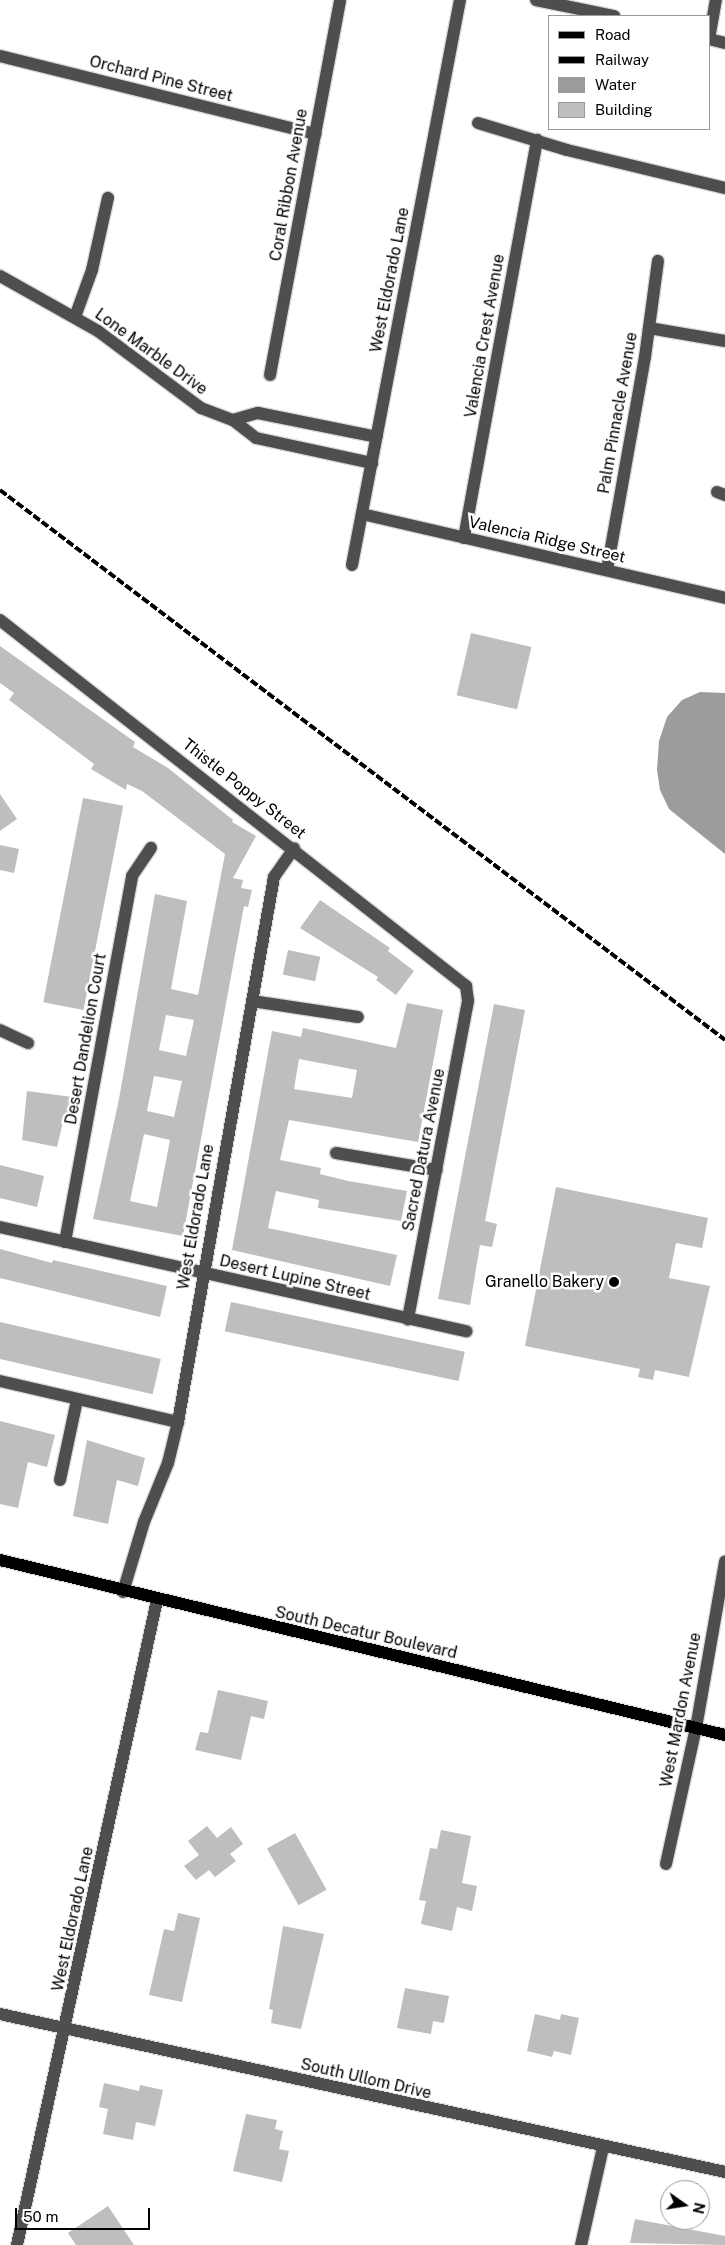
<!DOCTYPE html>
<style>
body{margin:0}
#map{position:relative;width:725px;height:2245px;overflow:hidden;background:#fff;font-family:"Public Sans",sans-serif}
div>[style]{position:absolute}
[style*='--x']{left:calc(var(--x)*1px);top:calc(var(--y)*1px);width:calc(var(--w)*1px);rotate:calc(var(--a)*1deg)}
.water>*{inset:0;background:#9c9c9c}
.building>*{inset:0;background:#bebebe;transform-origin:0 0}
.roads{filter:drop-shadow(1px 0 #dbdbdb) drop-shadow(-1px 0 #dbdbdb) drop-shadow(0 1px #dbdbdb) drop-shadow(0 -1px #dbdbdb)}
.minor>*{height:12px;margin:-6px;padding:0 6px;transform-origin:6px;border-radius:6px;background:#4e4e4e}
.major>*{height:12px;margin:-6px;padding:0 6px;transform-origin:6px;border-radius:6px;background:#000}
.rail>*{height:4px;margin-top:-2px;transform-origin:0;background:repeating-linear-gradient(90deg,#000 0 8px,transparent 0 10.5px)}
.dots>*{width:14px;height:14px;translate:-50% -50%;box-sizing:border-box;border:2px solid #fff;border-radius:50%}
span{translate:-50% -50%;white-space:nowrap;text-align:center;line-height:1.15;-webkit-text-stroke:5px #fff;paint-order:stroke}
.street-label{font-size:16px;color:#000}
.poi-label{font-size:16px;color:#000}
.right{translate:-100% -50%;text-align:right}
.legend{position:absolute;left:548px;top:15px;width:162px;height:115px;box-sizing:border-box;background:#fff;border:1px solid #999;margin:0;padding:6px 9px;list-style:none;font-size:15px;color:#000}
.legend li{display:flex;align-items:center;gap:10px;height:25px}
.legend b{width:25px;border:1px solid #999}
.north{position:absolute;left:660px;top:2180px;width:50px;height:50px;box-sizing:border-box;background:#fff;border:1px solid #999;border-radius:50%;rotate:103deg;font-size:14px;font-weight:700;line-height:20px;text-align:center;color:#000}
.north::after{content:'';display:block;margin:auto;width:18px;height:22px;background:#000;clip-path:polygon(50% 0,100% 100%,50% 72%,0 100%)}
.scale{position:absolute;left:15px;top:2208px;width:135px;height:22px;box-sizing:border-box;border:2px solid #000;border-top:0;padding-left:6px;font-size:15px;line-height:18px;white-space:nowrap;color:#000;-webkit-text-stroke:4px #fff;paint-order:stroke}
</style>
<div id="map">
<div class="water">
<div style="clip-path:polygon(700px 692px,725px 693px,725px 854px,669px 809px,660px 790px,657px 770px,659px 741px,667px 717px,682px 700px)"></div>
</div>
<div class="building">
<div style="left:471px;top:633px;width:62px;height:64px;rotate:13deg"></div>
<div style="clip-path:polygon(evenodd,0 646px,135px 742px,133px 747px,168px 768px,233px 820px,232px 822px,256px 836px,233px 878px,243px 880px,241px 888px,252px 890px,248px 907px,244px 906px,183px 1236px,93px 1219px,119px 1099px,155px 894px,187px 901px,171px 989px,198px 995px,225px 854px,142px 791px,127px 784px,126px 790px,91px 769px,94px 764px,9px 700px,14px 693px,0 683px,0 646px,166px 1015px,194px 1020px,186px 1056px,159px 1050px,166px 1015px,0 646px,154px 1076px,182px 1081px,174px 1117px,147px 1111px,154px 1076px,0 646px,144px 1134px,170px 1140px,157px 1207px,130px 1201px,144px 1134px)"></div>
<div style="clip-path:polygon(0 794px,17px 819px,0 831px)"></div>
<div style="left:83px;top:798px;width:41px;height:208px;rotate:11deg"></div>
<div style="clip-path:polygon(0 845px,19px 849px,14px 873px,0 870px)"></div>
<div style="clip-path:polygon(320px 900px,390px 948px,388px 951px,414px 971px,396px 995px,376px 980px,378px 977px,300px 928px)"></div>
<div style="left:288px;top:950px;width:33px;height:25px;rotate:12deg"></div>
<div style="clip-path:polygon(evenodd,407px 1003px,443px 1010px,418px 1142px,289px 1120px,280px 1160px,321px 1168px,320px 1174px,348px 1181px,407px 1191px,401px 1221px,318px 1208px,319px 1200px,276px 1191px,268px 1228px,397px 1255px,390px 1286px,232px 1250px,272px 1031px,301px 1037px,303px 1028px,396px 1048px,407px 1003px,299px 1059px,357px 1070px,352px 1098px,294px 1089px,299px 1059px)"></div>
<div style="clip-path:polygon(494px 1004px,525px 1010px,485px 1221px,497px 1224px,492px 1247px,480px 1245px,470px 1305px,438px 1299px)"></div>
<div style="clip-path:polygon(27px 1091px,72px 1097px,68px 1122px,63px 1122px,57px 1147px,22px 1140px)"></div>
<div style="clip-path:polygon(0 1165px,44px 1176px,37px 1207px,0 1198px)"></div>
<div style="clip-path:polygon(556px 1187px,708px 1218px,702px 1248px,676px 1243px,669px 1278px,710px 1286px,689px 1377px,655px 1370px,653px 1380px,638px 1377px,640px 1369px,525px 1346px)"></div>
<div style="clip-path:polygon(0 1249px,52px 1263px,53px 1260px,167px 1286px,160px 1317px,0 1278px)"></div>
<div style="left:231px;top:1302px;width:239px;height:30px;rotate:12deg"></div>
<div style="left:0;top:1322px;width:165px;height:36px;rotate:13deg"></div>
<div style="clip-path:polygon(0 1421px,55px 1435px,47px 1467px,28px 1462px,18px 1508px,0 1504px)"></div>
<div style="clip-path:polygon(87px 1440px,145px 1458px,138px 1486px,117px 1480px,108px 1524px,73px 1516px)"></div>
<div style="clip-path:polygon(218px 1690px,268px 1701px,264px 1719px,251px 1716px,241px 1760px,195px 1750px,200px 1732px,208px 1733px)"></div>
<div style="clip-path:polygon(207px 1826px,217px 1838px,231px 1827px,243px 1844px,230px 1854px,236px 1861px,215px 1877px,209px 1870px,196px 1880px,184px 1866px,199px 1855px,188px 1841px)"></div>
<div style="clip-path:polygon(441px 1830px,471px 1836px,462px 1883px,477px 1886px,472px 1911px,457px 1907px,452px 1931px,421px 1924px,426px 1901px,419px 1900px,430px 1848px,437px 1849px)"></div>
<div style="left:295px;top:1833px;width:65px;height:32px;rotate:61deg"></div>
<div style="clip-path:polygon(178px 1913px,200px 1918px,182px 2002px,149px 1995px,164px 1929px,174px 1931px)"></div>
<div style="clip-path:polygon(283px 1926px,324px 1934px,301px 2029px,271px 2023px,273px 2010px,269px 2009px)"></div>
<div style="clip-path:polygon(405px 1988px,449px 1996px,444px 2023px,433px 2021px,431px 2034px,397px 2028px)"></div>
<div style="clip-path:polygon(535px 2014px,560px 2020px,561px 2014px,579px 2018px,571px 2055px,554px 2051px,552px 2057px,527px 2051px)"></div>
<div style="clip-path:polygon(104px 2083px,139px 2091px,140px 2085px,163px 2090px,155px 2126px,136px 2122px,133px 2140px,103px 2134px,108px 2109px,99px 2107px)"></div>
<div style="clip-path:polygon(246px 2114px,277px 2120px,275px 2129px,283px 2131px,279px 2149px,289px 2151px,282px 2182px,233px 2171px)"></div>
<div style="clip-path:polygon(108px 2206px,134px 2245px,76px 2245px,68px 2233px)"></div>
<div style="clip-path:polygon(635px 2219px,725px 2236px,725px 2245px,630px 2243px)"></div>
</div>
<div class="roads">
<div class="minor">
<div style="--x:536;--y:0;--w:80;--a:11.6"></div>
<div style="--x:709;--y:39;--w:40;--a:-80"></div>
<div style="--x:709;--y:39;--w:16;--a:14"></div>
<div style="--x:0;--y:56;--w:325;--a:13.9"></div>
<div style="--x:478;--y:123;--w:93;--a:16.9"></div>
<div style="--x:567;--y:150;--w:163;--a:13.5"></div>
<div style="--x:0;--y:276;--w:112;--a:29.3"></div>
<div style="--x:98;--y:331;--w:129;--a:36.8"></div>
<div style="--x:201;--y:408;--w:34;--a:21"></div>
<div style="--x:233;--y:420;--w:29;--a:38"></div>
<div style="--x:256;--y:438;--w:119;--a:12.2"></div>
<div style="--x:75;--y:317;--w:50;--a:-70.1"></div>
<div style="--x:92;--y:270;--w:74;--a:-77.5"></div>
<div style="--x:649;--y:328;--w:77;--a:9.7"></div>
<div style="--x:270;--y:375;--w:381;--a:-79.4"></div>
<div style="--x:233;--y:420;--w:26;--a:-16"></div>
<div style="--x:258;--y:413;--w:121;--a:11.4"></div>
<div style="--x:717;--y:492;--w:9;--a:21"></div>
<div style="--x:362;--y:514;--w:373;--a:13"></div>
<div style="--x:464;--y:538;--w:405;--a:-79.6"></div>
<div style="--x:352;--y:565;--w:575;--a:-79.18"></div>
<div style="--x:607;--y:570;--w:216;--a:-79.9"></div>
<div style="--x:645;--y:357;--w:97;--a:-82.3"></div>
<div style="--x:0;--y:620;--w:593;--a:38.15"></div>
<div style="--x:466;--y:986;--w:15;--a:82"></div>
<div style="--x:468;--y:1001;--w:324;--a:100.7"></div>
<div style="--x:252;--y:1001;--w:107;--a:8.6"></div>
<div style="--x:0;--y:1030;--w:31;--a:25"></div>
<div style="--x:336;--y:1153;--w:102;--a:9.6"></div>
<div style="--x:0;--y:1227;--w:478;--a:12.6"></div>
<div style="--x:65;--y:1242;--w:372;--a:-79.6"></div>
<div style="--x:132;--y:876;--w:34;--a:-56"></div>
<div style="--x:0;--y:1381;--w:183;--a:13"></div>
<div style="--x:60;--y:1480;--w:82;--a:-78"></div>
<div style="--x:123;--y:1592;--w:73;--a:-73.3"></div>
<div style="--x:144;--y:1522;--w:64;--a:-67.9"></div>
<div style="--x:168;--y:1463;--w:42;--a:-76.3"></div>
<div style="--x:178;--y:1422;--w:553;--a:-80.01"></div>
<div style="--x:274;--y:877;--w:35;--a:-55"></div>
<div style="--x:666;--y:1864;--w:139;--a:-77.6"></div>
<div style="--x:696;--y:1728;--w:169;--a:-80.1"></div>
<div style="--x:0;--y:2014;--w:742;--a:12.29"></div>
<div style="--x:17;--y:2245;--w:660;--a:-77.75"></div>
<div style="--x:581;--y:2245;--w:100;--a:-77.3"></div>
</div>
<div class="major">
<div style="--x:0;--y:1560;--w:746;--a:13.57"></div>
</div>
</div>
<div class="rail">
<div style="--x:0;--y:490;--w:910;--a:37.18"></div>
</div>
<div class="dots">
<div style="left:614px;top:1282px;background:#000"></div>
</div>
<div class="street-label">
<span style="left:161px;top:79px;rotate:14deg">Orchard Pine Street</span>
<span style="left:289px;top:185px;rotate:-80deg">Coral Ribbon Avenue</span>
<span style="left:390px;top:280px;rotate:-79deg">West Eldorado Lane</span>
<span style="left:485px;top:336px;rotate:-80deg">Valencia Crest Avenue</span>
<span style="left:151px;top:352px;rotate:36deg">Lone Marble Drive</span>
<span style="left:618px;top:413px;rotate:-80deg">Palm Pinnacle Avenue</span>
<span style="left:547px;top:540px;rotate:13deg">Valencia Ridge Street</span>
<span style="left:244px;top:789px;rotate:38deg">Thistle Poppy Street</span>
<span style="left:86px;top:1039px;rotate:-80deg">Desert Dandelion Court</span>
<span style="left:424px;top:1150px;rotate:-79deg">Sacred Datura Avenue</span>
<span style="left:196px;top:1217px;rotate:-80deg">West Eldorado Lane</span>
<span style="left:295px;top:1278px;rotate:13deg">Desert Lupine Street</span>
<span style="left:366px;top:1633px;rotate:13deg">South Decatur Boulevard</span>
<span style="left:681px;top:1710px;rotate:-79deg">West Mardon Avenue</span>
<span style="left:73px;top:1919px;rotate:-78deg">West Eldorado Lane</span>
<span style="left:366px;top:2079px;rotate:13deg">South Ullom Drive</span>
</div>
<div class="poi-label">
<span class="right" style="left:604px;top:1282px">Granello Bakery</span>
</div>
<ul class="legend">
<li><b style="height:6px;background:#000"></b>Road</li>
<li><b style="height:6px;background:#000"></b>Railway</li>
<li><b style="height:14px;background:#9c9c9c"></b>Water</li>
<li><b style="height:14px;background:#bebebe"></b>Building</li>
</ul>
<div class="north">N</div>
<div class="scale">50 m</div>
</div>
